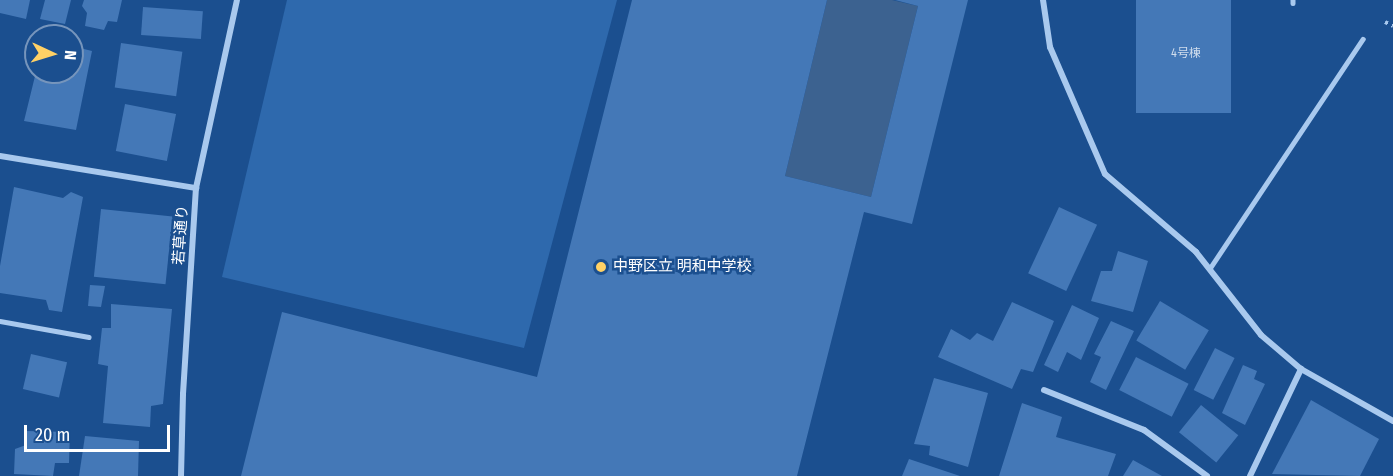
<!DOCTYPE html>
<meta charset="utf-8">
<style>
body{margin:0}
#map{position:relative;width:1393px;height:476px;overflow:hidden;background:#1b4f8f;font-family:"Fira Sans Condensed","Noto Sans JP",sans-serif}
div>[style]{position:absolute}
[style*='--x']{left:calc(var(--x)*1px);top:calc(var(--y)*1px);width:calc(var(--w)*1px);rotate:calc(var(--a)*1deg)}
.green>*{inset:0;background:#2e69ad}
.water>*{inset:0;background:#3c6290}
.building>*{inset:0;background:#4478b7;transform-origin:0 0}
.path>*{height:4px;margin-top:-2px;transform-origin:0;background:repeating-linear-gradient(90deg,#a9c9ee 0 3px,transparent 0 7.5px)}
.lane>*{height:4.5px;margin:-2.25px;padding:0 2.25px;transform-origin:2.25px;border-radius:2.25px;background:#a9c9ee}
.street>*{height:6px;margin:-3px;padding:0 3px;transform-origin:3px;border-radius:3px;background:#a9c9ee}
.dots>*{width:16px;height:16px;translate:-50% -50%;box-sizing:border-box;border:3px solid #1b4f8f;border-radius:50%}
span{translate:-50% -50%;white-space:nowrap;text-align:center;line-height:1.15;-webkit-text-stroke:5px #1b4f8f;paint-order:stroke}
.number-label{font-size:12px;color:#d0dded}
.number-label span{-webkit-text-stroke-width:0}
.street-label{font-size:15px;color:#fff}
.poi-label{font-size:15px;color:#fff}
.left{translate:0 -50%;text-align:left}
.north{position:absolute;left:24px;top:24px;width:60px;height:60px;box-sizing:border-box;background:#1b4f8f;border:2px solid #7695bc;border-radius:50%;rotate:94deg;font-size:16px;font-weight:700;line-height:24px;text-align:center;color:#fff}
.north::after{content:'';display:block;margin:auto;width:21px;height:27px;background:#ffd166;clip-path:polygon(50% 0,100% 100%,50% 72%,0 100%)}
.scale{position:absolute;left:24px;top:425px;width:146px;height:27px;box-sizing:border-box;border:3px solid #fff;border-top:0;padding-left:8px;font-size:18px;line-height:21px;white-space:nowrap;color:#fff;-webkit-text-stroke:4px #1b4f8f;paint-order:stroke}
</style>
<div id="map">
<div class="green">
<div style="clip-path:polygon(287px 0,617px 0,524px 348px,222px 277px)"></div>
</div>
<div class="water">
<div style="clip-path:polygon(827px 0,892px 0,918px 6px,871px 197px,785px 176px)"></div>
</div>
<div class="building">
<div style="clip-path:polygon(0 0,30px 0,26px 19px,0 13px)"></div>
<div style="clip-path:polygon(45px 0,71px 0,65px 24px,40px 19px)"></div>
<div style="clip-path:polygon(84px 0,122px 0,117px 22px,108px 21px,104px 30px,85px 26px,87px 13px,82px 6px)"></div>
<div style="clip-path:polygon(632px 0,827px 0,785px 176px,871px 197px,918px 6px,895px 0,968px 0,912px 224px,864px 212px,797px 476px,241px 476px,282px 312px,537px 377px)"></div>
<div style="left:1136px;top:0;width:95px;height:113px"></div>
<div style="left:143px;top:7px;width:60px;height:28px;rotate:4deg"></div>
<div style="left:121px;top:43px;width:62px;height:45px;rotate:8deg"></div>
<div style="clip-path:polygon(72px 46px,92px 51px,76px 130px,24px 121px,36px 72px,72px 72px)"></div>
<div style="left:125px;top:104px;width:52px;height:48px;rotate:11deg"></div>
<div style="clip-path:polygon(14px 187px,63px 198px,71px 192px,83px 197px,62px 312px,49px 310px,46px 300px,0 293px,0 266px)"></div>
<div style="left:1059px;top:207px;width:42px;height:73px;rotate:25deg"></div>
<div style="left:101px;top:209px;width:72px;height:68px;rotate:6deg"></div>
<div style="clip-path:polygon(1118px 251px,1148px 261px,1133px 312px,1091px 301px,1101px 271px,1112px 271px)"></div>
<div style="clip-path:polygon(90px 285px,105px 286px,101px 307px,88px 306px)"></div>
<div style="left:1160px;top:301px;width:57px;height:46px;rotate:31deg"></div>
<div style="clip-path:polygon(1012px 302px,1054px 321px,1033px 372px,1021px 369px,1012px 389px,938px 357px,951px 329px,970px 340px,977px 333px,993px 341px)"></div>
<div style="clip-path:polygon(111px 304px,172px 309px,163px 404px,151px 406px,150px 427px,103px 423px,108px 366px,98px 364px,102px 328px,111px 328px)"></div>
<div style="clip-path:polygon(1072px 305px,1099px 318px,1081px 360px,1067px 352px,1058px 372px,1044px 365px)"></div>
<div style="clip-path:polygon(1111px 321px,1134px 331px,1106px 390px,1090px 382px,1101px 357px,1094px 354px)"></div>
<div style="left:1215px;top:348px;width:22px;height:47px;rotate:27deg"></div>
<div style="left:31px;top:354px;width:37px;height:36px;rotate:13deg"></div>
<div style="left:1136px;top:357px;width:59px;height:37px;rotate:27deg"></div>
<div style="clip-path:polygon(1243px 365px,1257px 371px,1254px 379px,1265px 384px,1245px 425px,1222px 413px)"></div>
<div style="clip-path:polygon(934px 378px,988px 393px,968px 467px,929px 455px,930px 446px,914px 444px)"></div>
<div style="clip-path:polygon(1311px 400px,1379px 439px,1360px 476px,1272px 474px)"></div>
<div style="clip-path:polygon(1022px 403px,1062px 417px,1056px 437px,1116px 454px,1108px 476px,999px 476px)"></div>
<div style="left:1201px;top:405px;width:48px;height:35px;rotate:39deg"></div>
<div style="clip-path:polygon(26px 431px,70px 432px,69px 463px,55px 463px,53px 476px,14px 474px,15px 449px,26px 445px)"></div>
<div style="clip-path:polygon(85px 436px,139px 441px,138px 476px,79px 476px)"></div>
<div style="clip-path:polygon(909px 459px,960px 476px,902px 476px)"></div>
<div style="clip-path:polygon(1133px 460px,1162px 476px,1123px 476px)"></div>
</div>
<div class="path">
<div style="--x:1385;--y:22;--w:9;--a:27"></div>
</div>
<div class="lane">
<div style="--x:1293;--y:0;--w:3;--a:90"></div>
<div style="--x:1210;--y:268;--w:275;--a:-56.3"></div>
<div style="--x:0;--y:321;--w:90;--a:10.2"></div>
</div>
<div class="street">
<div style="--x:1043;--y:0;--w:48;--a:81.5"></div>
<div style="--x:1050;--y:47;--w:138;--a:66.6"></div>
<div style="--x:1105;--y:174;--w:120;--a:40.6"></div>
<div style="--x:1196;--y:252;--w:105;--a:51.9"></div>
<div style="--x:1261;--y:335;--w:52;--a:40.4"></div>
<div style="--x:1301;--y:369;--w:106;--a:29.5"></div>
<div style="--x:0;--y:156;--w:199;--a:9.3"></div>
<div style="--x:1044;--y:390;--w:108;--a:21.8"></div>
<div style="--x:1144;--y:430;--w:78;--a:36.1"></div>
<div style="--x:181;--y:476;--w:82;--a:-88.6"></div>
<div style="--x:183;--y:394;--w:206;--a:-86.4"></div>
<div style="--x:196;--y:188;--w:192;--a:-77.7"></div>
<div style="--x:1250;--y:476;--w:119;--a:-64.5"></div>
</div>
<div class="dots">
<div style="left:601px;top:267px;background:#ffd166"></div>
</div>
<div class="number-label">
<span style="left:1186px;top:54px">4号棟</span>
</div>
<div class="street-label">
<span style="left:181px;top:235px;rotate:-86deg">若草通り</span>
</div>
<div class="poi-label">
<span class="left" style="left:613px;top:267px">中野区立 明和中学校</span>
</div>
<div class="north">N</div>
<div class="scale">20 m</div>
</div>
